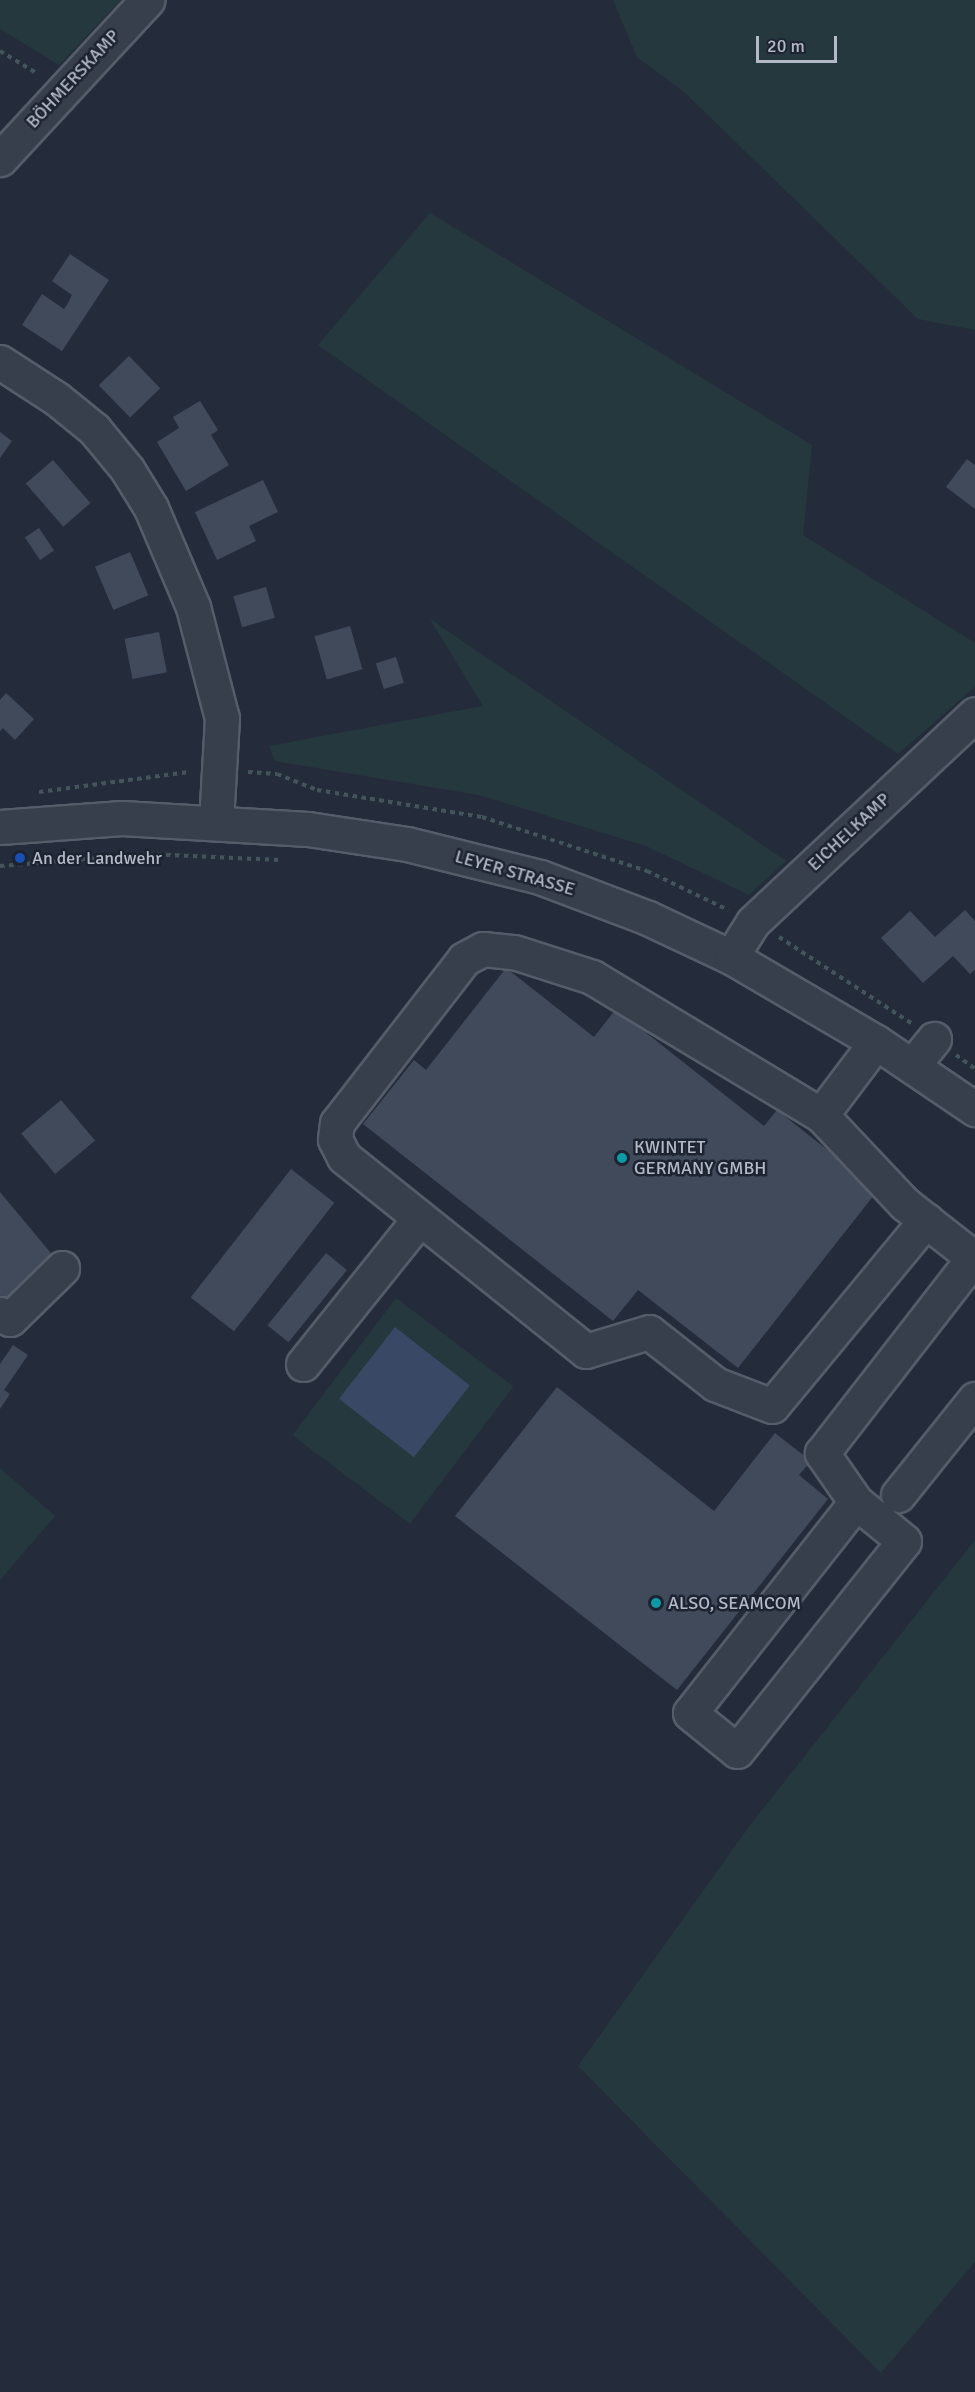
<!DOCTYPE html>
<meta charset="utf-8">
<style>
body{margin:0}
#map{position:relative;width:975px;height:2392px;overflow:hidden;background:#242c3c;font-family:Signika,sans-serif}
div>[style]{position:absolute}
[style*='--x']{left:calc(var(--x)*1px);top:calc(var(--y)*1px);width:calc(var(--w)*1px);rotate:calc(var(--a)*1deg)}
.green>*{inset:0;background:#25383d;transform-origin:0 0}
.water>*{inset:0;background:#394865;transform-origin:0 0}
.building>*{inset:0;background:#404a5b;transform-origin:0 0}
.path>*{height:4px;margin-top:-2px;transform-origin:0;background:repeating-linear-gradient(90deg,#43555a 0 4.5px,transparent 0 9px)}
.roads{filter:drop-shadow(2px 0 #555c6a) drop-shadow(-2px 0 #555c6a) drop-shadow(0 2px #555c6a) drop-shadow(0 -2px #555c6a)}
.minor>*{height:33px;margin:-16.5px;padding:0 16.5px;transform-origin:16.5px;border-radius:16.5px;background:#373e4c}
.dots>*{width:16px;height:16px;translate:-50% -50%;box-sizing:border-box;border:3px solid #1c2331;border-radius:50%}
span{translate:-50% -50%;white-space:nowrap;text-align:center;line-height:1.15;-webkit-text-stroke:5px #1c2331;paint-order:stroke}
.street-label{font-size:18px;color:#b3b9c7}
.poi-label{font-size:18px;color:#b3b9c7}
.left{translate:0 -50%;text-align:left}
.scale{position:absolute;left:756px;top:36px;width:81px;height:27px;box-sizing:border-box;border:3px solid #b3b9c7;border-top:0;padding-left:8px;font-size:18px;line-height:21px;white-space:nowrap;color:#b3b9c7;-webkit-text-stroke:4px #1c2331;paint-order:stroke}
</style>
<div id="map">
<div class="green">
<div style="clip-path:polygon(0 0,121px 0,59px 65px,0 29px)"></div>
<div style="clip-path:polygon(613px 0,975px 0,975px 330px,918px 319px,684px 92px,637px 57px)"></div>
<div style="clip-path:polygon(430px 213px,812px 445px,803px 535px,975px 643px,975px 687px,898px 754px,318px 345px)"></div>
<div style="clip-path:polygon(430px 619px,786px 861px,749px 895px,646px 846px,479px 795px,275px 761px,269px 746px,483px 706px)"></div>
<div style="left:396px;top:1298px;width:147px;height:172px;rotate:37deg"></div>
<div style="clip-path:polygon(0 1468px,55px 1516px,0 1580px)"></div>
<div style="clip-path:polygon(975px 1540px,975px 2262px,881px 2373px,578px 2066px,751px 1824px)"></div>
</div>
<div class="water">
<div style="left:395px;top:1327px;width:95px;height:91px;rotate:38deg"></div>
</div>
<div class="building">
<div style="clip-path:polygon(70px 254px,109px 280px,62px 351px,22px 325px,42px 294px,64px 309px,68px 303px,72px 295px,52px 281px)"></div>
<div style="left:129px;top:356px;width:45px;height:42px;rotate:46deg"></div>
<div style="clip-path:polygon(200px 401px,218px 430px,211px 435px,229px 465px,186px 491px,157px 442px,179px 428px,173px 417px)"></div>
<div style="clip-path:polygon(0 432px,12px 441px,0 458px)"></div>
<div style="clip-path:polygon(967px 459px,975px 465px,975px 509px,946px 487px)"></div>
<div style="left:53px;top:460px;width:57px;height:36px;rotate:49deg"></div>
<div style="clip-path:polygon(263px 480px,278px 512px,249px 526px,256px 541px,217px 560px,195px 512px)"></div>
<div style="left:39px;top:528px;width:27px;height:17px;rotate:56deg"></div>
<div style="left:130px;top:552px;width:47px;height:38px;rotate:67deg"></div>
<div style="left:266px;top:587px;width:32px;height:34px;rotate:74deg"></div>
<div style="left:350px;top:626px;width:45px;height:37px;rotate:74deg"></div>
<div style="left:159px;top:632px;width:41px;height:35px;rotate:79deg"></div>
<div style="left:396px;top:657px;width:27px;height:21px;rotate:73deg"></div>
<div style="clip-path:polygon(6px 693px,34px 719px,15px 740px,3px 728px,0 731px,0 700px)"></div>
<div style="clip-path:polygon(965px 910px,975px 921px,975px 970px,970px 974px,953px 956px,923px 983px,881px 938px,910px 911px,935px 937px)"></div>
<div style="clip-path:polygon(506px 968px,594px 1037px,616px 1009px,764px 1126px,777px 1110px,878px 1190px,738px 1368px,638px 1290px,613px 1321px,363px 1124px,414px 1060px,426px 1070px)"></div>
<div style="left:61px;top:1100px;width:53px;height:52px;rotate:50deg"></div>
<div style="left:291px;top:1169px;width:55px;height:163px;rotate:38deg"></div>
<div style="clip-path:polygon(0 1192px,55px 1258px,1px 1303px,0 1302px)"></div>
<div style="left:326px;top:1253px;width:27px;height:93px;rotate:39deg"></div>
<div style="clip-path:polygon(13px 1345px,28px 1355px,4px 1390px,10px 1394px,0 1409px,0 1364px)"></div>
<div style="clip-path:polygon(557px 1387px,714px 1511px,775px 1433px,811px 1461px,799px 1475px,828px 1499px,677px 1690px,455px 1516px)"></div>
</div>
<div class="path">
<div style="--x:0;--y:51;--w:44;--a:31.2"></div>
<div style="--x:248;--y:772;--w:29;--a:4"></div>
<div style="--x:277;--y:774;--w:43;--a:21.8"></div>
<div style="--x:317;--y:790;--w:167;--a:9.3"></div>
<div style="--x:482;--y:817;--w:174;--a:18.1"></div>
<div style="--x:647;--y:871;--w:90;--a:25.7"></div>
<div style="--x:39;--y:792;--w:151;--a:-7.6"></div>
<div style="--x:0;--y:866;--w:148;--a:-4.6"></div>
<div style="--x:148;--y:854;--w:133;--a:2.6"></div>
<div style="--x:779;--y:937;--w:158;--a:33.1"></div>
<div style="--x:956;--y:1055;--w:24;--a:36"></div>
</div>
<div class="roads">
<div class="minor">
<div style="--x:0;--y:159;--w:217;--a:-47.2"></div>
<div style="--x:0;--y:362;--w:68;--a:33"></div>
<div style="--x:57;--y:399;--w:48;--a:39"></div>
<div style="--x:94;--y:429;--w:52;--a:50.5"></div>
<div style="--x:127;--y:469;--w:46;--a:58.4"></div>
<div style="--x:151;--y:508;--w:108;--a:67"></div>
<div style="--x:193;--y:607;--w:115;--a:75.4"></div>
<div style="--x:222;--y:718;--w:103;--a:93.3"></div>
<div style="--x:0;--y:827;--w:122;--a:-4.2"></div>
<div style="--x:122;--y:818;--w:186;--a:3.4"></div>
<div style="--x:308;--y:829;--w:100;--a:8.6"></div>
<div style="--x:407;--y:844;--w:137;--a:13.9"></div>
<div style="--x:540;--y:877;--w:116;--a:20.8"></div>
<div style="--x:648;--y:918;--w:92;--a:25.2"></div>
<div style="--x:731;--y:957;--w:168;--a:30.4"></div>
<div style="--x:876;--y:1042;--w:120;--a:34.1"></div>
<div style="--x:731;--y:957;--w:41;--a:-57.8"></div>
<div style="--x:753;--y:922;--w:304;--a:-43.1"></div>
<div style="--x:912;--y:1066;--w:35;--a:-51"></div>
<div style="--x:821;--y:1115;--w:91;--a:-53"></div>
<div style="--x:926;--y:1220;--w:241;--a:129.6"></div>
<div style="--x:772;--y:1406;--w:61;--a:-158.9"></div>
<div style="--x:715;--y:1384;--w:84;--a:-141.8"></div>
<div style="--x:649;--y:1332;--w:66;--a:163.2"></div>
<div style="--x:586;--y:1351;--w:310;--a:-141.3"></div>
<div style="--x:344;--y:1157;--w:20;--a:-117"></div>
<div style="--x:335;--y:1139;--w:16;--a:-83"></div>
<div style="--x:337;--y:1123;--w:207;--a:-52.2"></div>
<div style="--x:464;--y:959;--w:21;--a:-28"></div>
<div style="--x:483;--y:949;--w:31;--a:6"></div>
<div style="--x:514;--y:952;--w:82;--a:17.8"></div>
<div style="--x:592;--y:977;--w:267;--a:31.1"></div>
<div style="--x:821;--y:1115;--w:122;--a:46.7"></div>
<div style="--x:905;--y:1204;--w:89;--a:38.2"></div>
<div style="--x:0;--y:1314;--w:11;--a:27"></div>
<div style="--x:10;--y:1319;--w:73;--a:-44.4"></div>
<div style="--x:303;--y:1364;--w:186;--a:-51.3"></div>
<div style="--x:898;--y:1495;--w:123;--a:-51.3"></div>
<div style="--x:856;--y:1502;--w:268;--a:128.2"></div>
<div style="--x:690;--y:1713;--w:60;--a:39"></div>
<div style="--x:737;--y:1751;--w:268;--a:-51.5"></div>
<div style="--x:904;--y:1541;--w:62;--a:-140.9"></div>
<div style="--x:856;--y:1502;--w:60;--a:-124.8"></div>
<div style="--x:822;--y:1453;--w:247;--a:-52.2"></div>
</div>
</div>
<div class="dots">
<div style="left:20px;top:858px;background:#1a4fb4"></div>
<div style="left:622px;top:1158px;background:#0f9aa8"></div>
<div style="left:656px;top:1603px;background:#0f9aa8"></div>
</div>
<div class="street-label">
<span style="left:73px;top:79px;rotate:-47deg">BÖHMERSKAMP</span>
<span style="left:849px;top:832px;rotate:-43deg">EICHELKAMP</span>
<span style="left:515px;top:873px;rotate:16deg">LEYER STRASSE</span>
</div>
<div class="poi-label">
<span class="left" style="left:32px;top:858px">An der Landwehr</span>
<span class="left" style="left:634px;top:1158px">KWINTET<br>GERMANY GMBH</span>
<span class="left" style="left:668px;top:1603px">ALSO, SEAMCOM</span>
</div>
<div class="scale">20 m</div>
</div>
